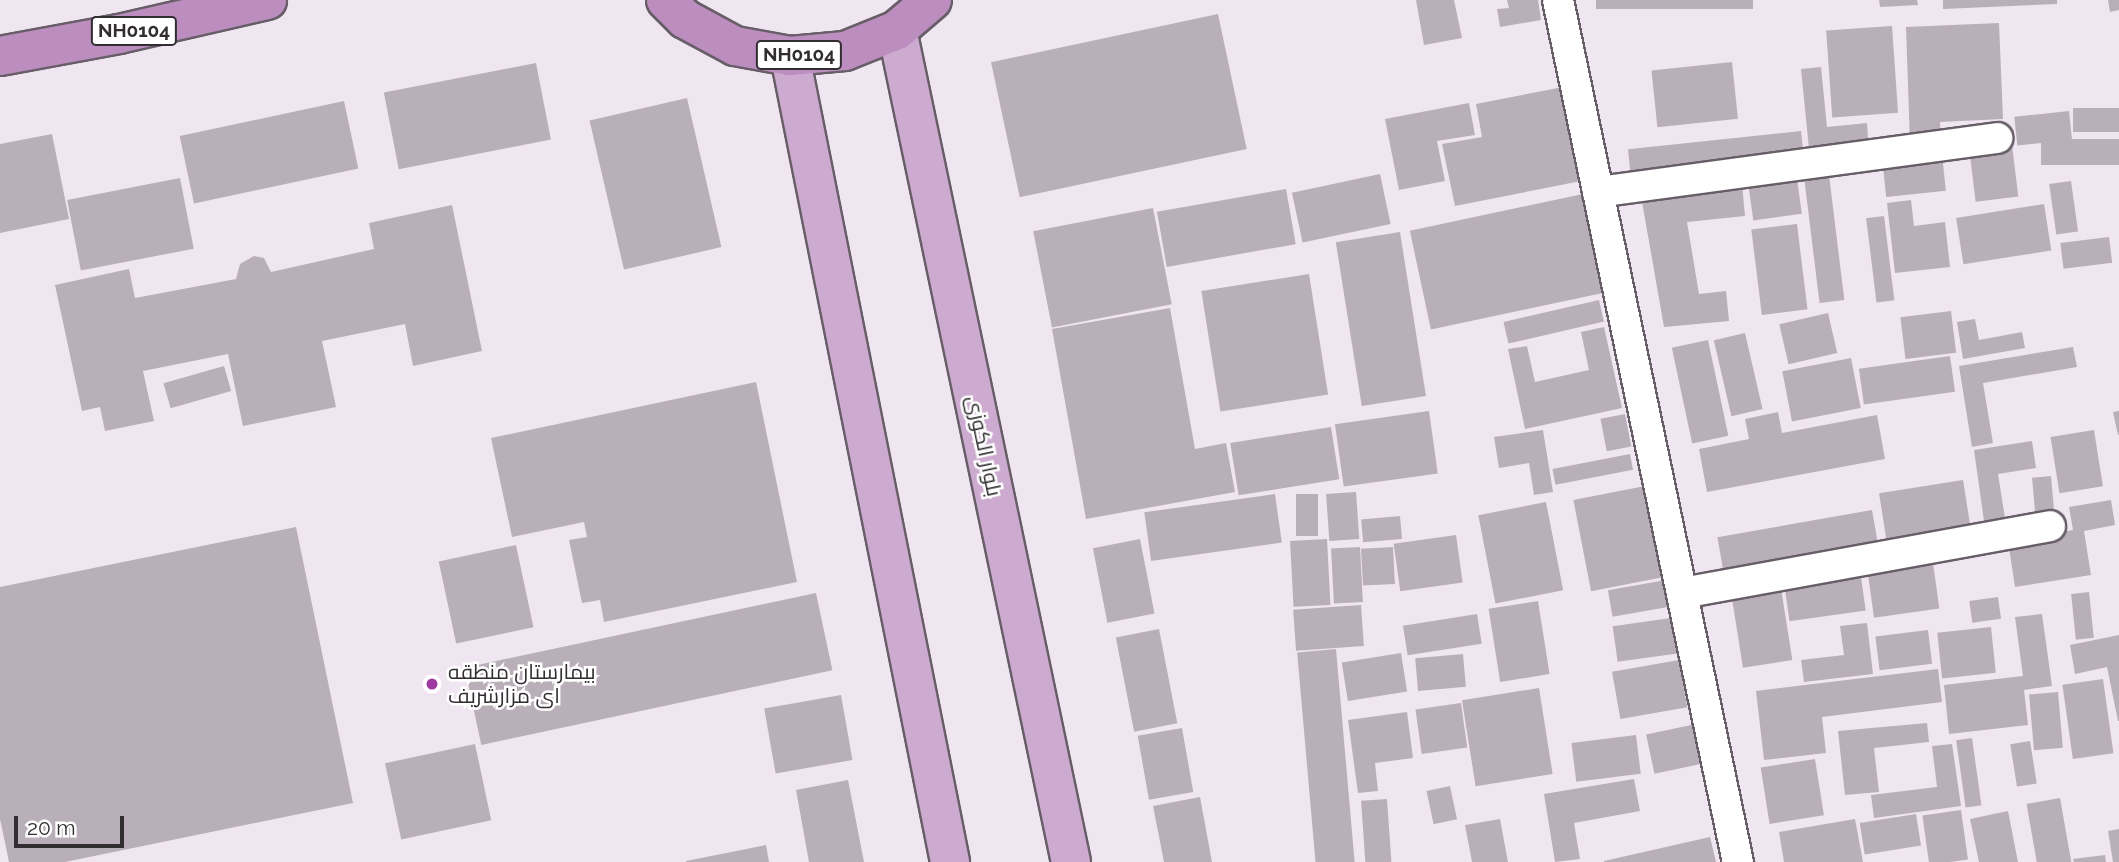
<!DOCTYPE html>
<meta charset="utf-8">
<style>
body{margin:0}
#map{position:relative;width:2119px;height:862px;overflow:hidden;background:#f0e6f1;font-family:Raleway,Cairo,sans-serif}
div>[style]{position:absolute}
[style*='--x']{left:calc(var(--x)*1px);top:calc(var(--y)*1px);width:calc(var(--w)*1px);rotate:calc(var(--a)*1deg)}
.building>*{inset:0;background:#b9afb9;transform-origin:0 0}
.roads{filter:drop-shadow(2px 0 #675e67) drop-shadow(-2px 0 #675e67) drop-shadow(0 2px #675e67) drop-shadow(0 -2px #675e67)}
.minor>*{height:30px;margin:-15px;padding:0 15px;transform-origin:15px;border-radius:15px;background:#fff}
.primary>*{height:38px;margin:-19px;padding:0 19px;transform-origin:19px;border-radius:19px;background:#cdaacf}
.trunk>*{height:38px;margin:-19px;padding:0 19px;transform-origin:19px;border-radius:19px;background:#bc8ebf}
.dots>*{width:19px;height:19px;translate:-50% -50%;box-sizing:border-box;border:4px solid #fff;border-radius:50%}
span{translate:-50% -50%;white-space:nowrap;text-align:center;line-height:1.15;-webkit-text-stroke:5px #fff;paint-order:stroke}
.shield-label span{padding:2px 5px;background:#fff;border:2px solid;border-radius:5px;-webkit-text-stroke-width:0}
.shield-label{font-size:19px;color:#312d31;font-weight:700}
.street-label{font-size:21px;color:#312d31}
.poi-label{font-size:21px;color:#312d31}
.left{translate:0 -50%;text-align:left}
.scale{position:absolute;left:14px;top:816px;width:110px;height:32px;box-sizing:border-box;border:4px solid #312d31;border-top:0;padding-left:9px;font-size:21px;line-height:24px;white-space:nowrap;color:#312d31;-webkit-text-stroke:5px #fff;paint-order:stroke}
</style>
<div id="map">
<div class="building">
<div style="clip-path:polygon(1416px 0,1454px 0,1462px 38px,1424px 45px)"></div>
<div style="clip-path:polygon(1507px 0,1538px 0,1541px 20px,1500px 27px,1497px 9px,1509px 8px)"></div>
<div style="left:1596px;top:0;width:157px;height:9px"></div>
<div style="clip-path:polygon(1879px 0,1917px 0,1918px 5px,1880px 7px)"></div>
<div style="clip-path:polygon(1943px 0,2057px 0,2057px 4px,1943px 9px)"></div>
<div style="clip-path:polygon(2108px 0,2119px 0,2119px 10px,2110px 12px)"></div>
<div style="left:1218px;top:14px;width:138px;height:232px;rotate:78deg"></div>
<div style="clip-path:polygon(1999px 23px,2003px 119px,1940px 122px,1941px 143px,1910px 144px,1906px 27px)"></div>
<div style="left:1892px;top:26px;width:87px;height:66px;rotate:86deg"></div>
<div style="left:1732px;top:62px;width:57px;height:81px;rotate:84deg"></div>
<div style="left:536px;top:63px;width:78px;height:155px;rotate:79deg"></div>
<div style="clip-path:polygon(1821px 67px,1827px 127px,1867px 123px,1869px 153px,1810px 159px,1801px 69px)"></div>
<div style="clip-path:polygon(1563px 87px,1581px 181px,1455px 206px,1442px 144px,1482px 137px,1476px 104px)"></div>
<div style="left:687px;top:98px;width:153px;height:100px;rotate:77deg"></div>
<div style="left:344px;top:101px;width:69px;height:168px;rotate:78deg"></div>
<div style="clip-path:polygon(1469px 103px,1475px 135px,1437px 141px,1445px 181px,1399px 190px,1385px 119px)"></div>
<div style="left:2119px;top:108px;width:24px;height:46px;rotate:90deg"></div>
<div style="left:2069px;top:111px;width:29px;height:55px;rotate:84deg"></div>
<div style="left:1801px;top:131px;width:28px;height:174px;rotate:84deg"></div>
<div style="clip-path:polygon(52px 134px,69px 219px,0 233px,0 144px)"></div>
<div style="left:2119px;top:139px;width:26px;height:78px;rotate:90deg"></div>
<div style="left:2012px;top:145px;width:52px;height:43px;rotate:83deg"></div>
<div style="left:1942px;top:154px;width:37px;height:60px;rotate:84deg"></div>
<div style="left:1380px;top:174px;width:51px;height:90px;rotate:78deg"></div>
<div style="left:1829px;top:175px;width:126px;height:25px;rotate:83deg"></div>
<div style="left:180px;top:178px;width:72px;height:115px;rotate:79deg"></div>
<div style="left:1797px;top:179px;width:35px;height:49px;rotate:82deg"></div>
<div style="left:2071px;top:181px;width:51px;height:22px;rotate:82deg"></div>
<div style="clip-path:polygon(1742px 184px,1745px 216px,1687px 222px,1699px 294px,1726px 291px,1729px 321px,1664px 327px,1641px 196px)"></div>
<div style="left:1286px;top:189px;width:56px;height:131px;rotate:80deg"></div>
<div style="left:1583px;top:194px;width:101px;height:177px;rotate:78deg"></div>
<div style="clip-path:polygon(1911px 200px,1914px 226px,1945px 222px,1950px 267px,1895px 273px,1887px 203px)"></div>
<div style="left:2044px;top:204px;width:47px;height:89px;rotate:81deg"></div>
<div style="clip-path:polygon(452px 205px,482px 351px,413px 366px,405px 324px,322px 341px,336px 407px,243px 426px,228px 354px,143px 371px,154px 421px,105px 431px,100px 407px,82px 411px,55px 285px,129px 269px,135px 298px,236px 279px,240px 264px,254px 256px,264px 258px,271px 272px,374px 249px,369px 223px)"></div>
<div style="left:1153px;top:208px;width:98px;height:122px;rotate:79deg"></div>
<div style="left:1884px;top:216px;width:85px;height:18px;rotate:83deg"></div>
<div style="left:1797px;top:224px;width:86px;height:46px;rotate:83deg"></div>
<div style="left:1400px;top:232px;width:166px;height:65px;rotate:81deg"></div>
<div style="left:2109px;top:237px;width:26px;height:49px;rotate:83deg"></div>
<div style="left:1309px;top:274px;width:122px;height:109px;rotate:81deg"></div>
<div style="left:1599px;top:300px;width:22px;height:98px;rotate:77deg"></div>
<div style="clip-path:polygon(1170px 308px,1195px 449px,1226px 443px,1235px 492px,1086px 519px,1052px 329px)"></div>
<div style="left:1951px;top:311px;width:42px;height:51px;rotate:83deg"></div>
<div style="left:1828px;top:313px;width:41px;height:50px;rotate:77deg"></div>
<div style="clip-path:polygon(1975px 319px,1979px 340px,2022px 332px,2025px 348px,1963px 359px,1957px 322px)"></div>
<div style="clip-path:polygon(1604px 327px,1622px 408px,1525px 429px,1508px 349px,1527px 346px,1535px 382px,1589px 370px,1581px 332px)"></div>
<div style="left:1745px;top:333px;width:78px;height:32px;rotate:77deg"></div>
<div style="left:1708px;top:340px;width:98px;height:37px;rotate:78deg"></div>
<div style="clip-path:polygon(2073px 347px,2077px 367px,1983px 383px,1993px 443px,1972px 447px,1959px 366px)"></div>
<div style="left:1950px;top:356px;width:36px;height:92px;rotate:82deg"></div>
<div style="left:1851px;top:358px;width:51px;height:70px;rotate:79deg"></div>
<div style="left:224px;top:366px;width:26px;height:63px;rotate:74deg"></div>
<div style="clip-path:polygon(756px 382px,797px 582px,604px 622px,600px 600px,582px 603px,569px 540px,587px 537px,584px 522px,512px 537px,491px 438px)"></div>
<div style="left:1429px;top:411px;width:63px;height:95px;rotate:82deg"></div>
<div style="clip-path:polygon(2119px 411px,2119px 435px,2118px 435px,2113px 412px)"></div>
<div style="clip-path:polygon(1778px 412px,1782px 433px,1877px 415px,1885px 459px,1707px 492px,1699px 449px,1749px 439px,1745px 419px)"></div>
<div style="left:1625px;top:414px;width:33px;height:25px;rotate:79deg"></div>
<div style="left:1331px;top:427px;width:53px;height:102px;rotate:81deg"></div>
<div style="clip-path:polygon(1543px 430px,1553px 492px,1534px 495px,1529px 463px,1499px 468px,1494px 437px)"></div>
<div style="left:2094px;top:430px;width:57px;height:44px;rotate:81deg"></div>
<div style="clip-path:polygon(2032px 441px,2036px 468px,1998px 474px,2006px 524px,1985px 528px,1974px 450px)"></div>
<div style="left:1630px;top:454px;width:16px;height:79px;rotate:79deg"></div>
<div style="left:2051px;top:476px;width:45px;height:19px;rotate:85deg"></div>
<div style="left:1963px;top:480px;width:52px;height:85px;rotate:81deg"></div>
<div style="left:1645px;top:486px;width:93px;height:73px;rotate:79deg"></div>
<div style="left:1356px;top:492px;width:47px;height:30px;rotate:86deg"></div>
<div style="left:1275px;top:494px;width:49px;height:132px;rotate:82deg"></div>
<div style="left:1296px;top:494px;width:22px;height:42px"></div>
<div style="clip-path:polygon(2111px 500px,2115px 525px,2084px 531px,2091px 575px,2015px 587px,2008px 541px,2073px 530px,2069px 507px)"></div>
<div style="left:1546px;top:502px;width:90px;height:69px;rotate:79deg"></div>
<div style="left:1872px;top:510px;width:42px;height:157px;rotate:80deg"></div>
<div style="left:1400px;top:516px;width:23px;height:39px;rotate:85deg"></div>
<div style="clip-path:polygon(296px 527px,353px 803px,65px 862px,9px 862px,0 819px,0 587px)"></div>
<div style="left:1456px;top:535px;width:48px;height:63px;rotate:82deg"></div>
<div style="left:1140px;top:539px;width:76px;height:48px;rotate:79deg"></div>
<div style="left:1327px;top:539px;width:66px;height:37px;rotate:87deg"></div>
<div style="left:516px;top:545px;width:84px;height:79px;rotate:78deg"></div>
<div style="left:1360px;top:547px;width:55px;height:29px;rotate:87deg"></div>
<div style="left:1393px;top:547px;width:37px;height:32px;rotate:87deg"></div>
<div style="left:1932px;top:556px;width:53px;height:66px;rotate:82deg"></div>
<div style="left:1860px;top:570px;width:41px;height:77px;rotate:82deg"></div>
<div style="left:1666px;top:580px;width:27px;height:59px;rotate:80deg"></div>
<div style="left:1780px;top:582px;width:79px;height:50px;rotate:81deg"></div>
<div style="left:2089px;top:592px;width:46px;height:18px;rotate:84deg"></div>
<div style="left:816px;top:593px;width:79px;height:359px;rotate:78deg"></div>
<div style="left:1998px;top:597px;width:22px;height:29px;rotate:82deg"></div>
<div style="left:1538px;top:601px;width:74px;height:50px;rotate:81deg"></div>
<div style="left:1361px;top:605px;width:41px;height:68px;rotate:86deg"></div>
<div style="left:1477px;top:614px;width:30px;height:75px;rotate:81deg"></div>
<div style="clip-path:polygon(2042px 614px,2052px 686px,2024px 690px,2028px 725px,1949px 734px,1944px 685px,2023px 676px,2015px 617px)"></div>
<div style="left:1678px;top:617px;width:36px;height:66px;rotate:82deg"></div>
<div style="clip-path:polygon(1867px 623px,1873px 674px,1804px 682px,1801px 660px,1844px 655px,1840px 626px)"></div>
<div style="left:1991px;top:627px;width:46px;height:54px;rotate:84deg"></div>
<div style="left:1159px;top:629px;width:96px;height:44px;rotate:79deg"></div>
<div style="left:1928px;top:630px;width:34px;height:53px;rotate:83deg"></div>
<div style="clip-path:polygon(2119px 635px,2119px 721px,2118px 721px,2107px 667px,2075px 674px,2070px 645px)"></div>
<div style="left:1336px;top:649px;width:214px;height:39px;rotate:85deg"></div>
<div style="left:1401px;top:653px;width:39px;height:60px;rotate:81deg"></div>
<div style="left:1463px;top:654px;width:33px;height:48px;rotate:85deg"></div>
<div style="left:1679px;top:660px;width:48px;height:68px;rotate:80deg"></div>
<div style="clip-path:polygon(1938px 669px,1942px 702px,1822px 717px,1826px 753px,1764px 760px,1756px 691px)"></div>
<div style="left:2103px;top:679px;width:75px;height:41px;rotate:82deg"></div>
<div style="left:1539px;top:688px;width:87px;height:78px;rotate:81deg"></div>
<div style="left:2058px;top:692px;width:56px;height:29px;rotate:85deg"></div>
<div style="left:841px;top:695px;width:66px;height:78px;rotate:80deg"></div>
<div style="left:1461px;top:703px;width:45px;height:46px;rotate:82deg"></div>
<div style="clip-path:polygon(1407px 712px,1413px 758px,1375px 763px,1378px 791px,1358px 793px,1348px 720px)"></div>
<div style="clip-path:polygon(1927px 723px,1929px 742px,1874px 748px,1879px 792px,1845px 795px,1838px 731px)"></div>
<div style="left:1696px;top:724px;width:40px;height:51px;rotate:78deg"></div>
<div style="left:1182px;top:728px;width:65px;height:45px;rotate:80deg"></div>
<div style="left:1636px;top:735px;width:39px;height:65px;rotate:83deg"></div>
<div style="left:1972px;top:738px;width:68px;height:16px;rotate:82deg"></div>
<div style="left:2030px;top:741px;width:43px;height:20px;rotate:81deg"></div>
<div style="left:475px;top:744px;width:78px;height:92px;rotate:78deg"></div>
<div style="clip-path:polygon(1952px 744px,1961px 806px,1874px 818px,1871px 795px,1937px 787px,1932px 746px)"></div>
<div style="left:1815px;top:759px;width:57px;height:55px;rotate:81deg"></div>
<div style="clip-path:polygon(1634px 779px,1640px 811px,1574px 823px,1580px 859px,1555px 862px,1544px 794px)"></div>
<div style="clip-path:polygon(848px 780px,864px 862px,809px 862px,796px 790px)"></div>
<div style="left:1450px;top:786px;width:34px;height:24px;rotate:78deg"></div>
<div style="clip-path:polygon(1200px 797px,1212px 862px,1164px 862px,1153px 806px)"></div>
<div style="left:2060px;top:798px;width:65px;height:34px;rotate:80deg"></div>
<div style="left:1387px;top:799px;width:63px;height:26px;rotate:86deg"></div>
<div style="left:1961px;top:810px;width:50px;height:39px;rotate:82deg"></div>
<div style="clip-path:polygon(2008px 811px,2018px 862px,1979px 862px,1970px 819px)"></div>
<div style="left:1916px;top:814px;width:32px;height:57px;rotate:81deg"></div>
<div style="clip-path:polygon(1500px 819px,1508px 862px,1472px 862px,1465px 825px)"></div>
<div style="clip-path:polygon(1855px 819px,1863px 862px,1784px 862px,1779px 832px)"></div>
<div style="clip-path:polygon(2119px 829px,2119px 862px,2113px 862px,2108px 831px)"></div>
<div style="clip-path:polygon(1710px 837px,1716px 862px,1604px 862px,1604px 861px)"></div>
<div style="clip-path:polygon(766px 845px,769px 862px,686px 862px,686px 861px)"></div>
<div style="clip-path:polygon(2105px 855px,2106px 862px,2074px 862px,2073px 859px)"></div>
</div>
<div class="roads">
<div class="minor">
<div style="--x:1558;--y:0;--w:881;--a:78.21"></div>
<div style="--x:1598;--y:192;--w:403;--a:-7.7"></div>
<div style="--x:1682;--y:593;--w:374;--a:-10.3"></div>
</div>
<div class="primary">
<div style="--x:897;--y:30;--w:850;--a:78.19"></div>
<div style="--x:790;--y:56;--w:822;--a:78.77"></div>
</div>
<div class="trunk">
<div style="--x:666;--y:0;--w:27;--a:45"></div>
<div style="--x:685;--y:19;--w:57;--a:28.4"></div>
<div style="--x:735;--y:46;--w:56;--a:10.3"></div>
<div style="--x:790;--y:56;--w:55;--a:-5.2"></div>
<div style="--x:845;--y:51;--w:56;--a:-22"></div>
<div style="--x:897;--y:30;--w:46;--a:-40.6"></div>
<div style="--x:0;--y:56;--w:121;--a:-10.5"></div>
<div style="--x:119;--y:34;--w:152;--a:-12.9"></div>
</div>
</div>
<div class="dots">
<div style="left:432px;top:684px;background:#9d3ba2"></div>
</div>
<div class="shield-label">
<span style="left:134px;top:31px">NH0104</span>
<span style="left:799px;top:55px">NH0104</span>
</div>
<div class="street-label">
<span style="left:984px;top:446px;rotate:78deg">بلوار الکوزی</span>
</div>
<div class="poi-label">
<span class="left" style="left:448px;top:684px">بیمارستان منطقه<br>ای مزارشریف</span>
</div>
<div class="scale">20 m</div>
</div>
